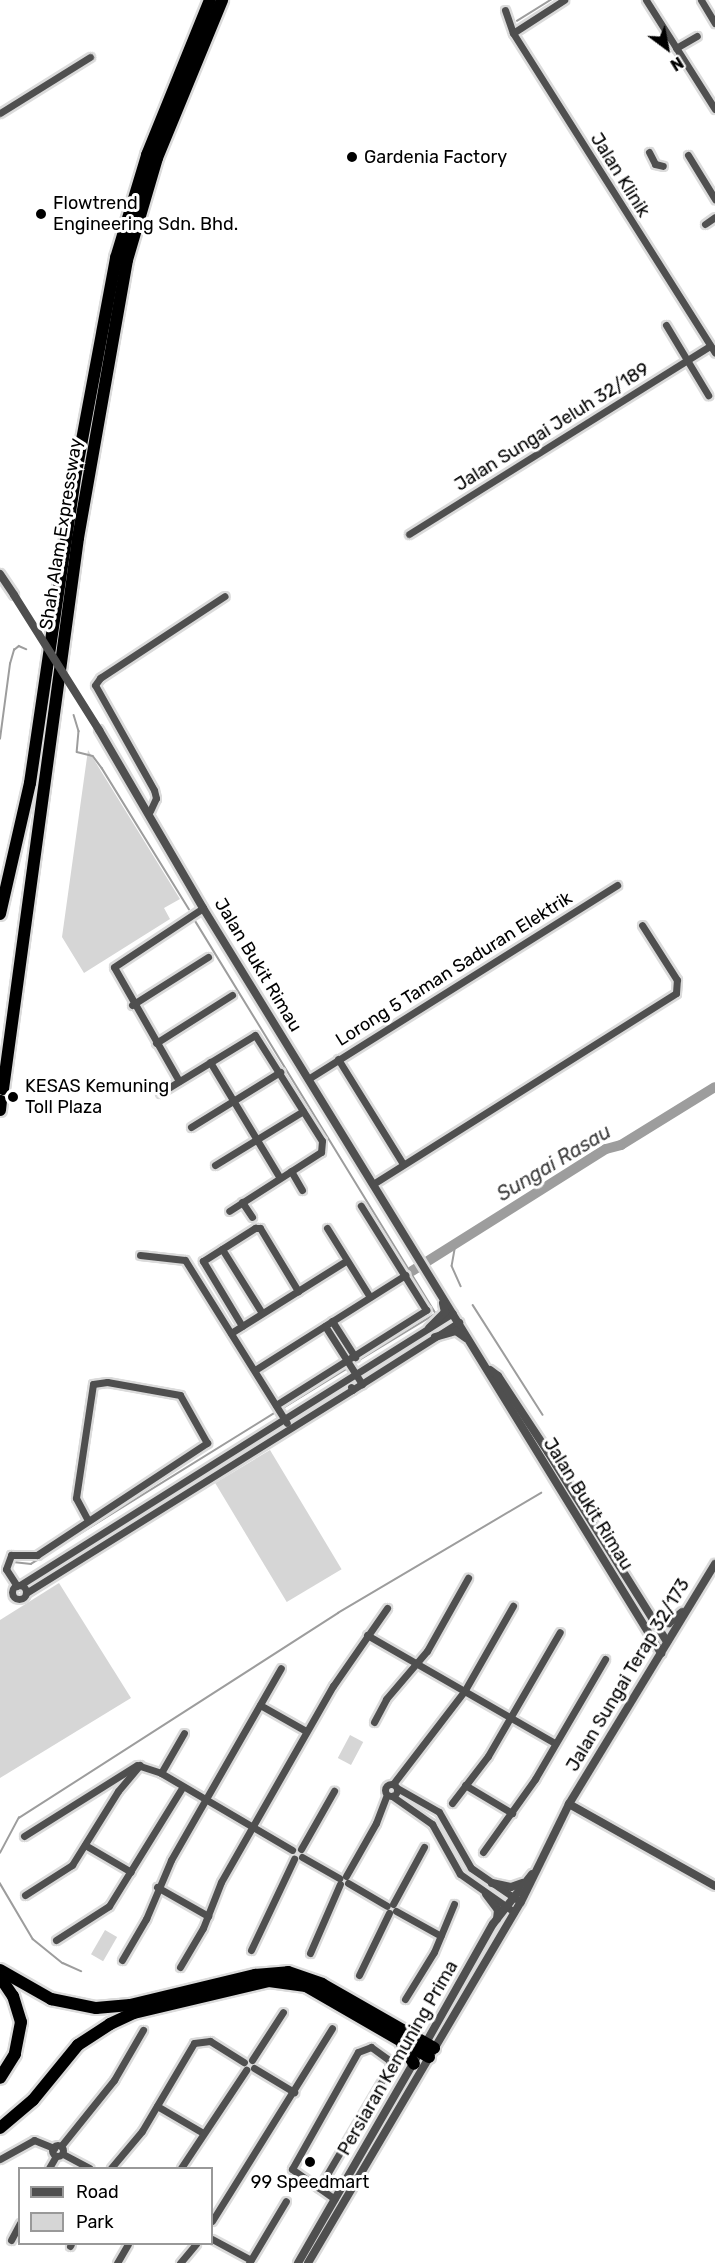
<!DOCTYPE html>
<style>
body{margin:0}
#map{position:relative;width:715px;height:2263px;overflow:hidden;background:#fff;font-family:Rubik,sans-serif}
div>[style]{position:absolute}
[style*='--x']{left:calc(var(--x)*1px);top:calc(var(--y)*1px);width:calc(var(--w)*1px);rotate:calc(var(--a)*1deg)}
.green>*{inset:0;background:#d6d6d6;transform-origin:0 0}
.stream>*{height:1.5px;margin:-0.75px;padding:0 0.75px;transform-origin:0.75px;border-radius:0.75px;background:#9d9d9d}
.river>*{height:10px;margin:-5px;padding:0 5px;transform-origin:5px;border-radius:5px;background:#9d9d9d}
.roads{filter:drop-shadow(2px 0 #dbdbdb) drop-shadow(-2px 0 #dbdbdb) drop-shadow(0 2px #dbdbdb) drop-shadow(0 -2px #dbdbdb)}
.minor>*{height:7px;margin:-3.5px;padding:0 3.5px;transform-origin:3.5px;border-radius:3.5px;background:#4f4f4f}
.minor>.ring{margin:-3.5px;padding:0;box-sizing:content-box;background:none;border:7px solid #4f4f4f;border-radius:50%}
.tertiary>*{height:8px;margin:-4px;padding:0 4px;transform-origin:4px;border-radius:4px;background:#4f4f4f}
.motorway>*{height:12px;margin:-6px;padding:0 6px;transform-origin:6px;border-radius:6px;background:#000}
.tertiary-bridge>*{height:8px;margin:-4px;padding:0 4px;transform-origin:4px;border-radius:4px;background:#4f4f4f}
.dots>*{width:16px;height:16px;translate:-50% -50%;box-sizing:border-box;border:3px solid #fff;border-radius:50%}
span{translate:-50% -50%;white-space:nowrap;text-align:center;line-height:1.15;-webkit-text-stroke:6px #fff;paint-order:stroke}
.poi-label{font-size:18px;color:#000}
.left{translate:0 -50%;text-align:left}
.street-label{font-size:18px;color:#000}
.water-label{font-size:20px;color:#3e3e3e;font-style:italic}
.legend{position:absolute;left:18px;top:2167px;width:195px;height:78px;box-sizing:border-box;background:#fff;border:2px solid #999;margin:0;padding:8px 10px;list-style:none;font-size:18px;color:#000}
.legend li{display:flex;align-items:center;gap:12px;height:30px}
.legend b{width:30px;border:2px solid #999}
.north{position:absolute;left:637px;top:18px;width:60px;height:60px;-webkit-text-stroke:4px #fff;paint-order:stroke;rotate:148deg;font-size:16px;font-weight:700;line-height:24px;text-align:center;color:#000}
.north::after{content:'';display:block;margin:auto;width:21px;height:27px;background:#000;clip-path:polygon(50% 0,100% 100%,50% 72%,0 100%)}
</style>
<div id="map">
<div class="green">
<div style="clip-path:polygon(88px 750px,180px 899px,164px 908px,170px 919px,84px 973px,62px 937px)"></div>
<div style="left:270px;top:1450px;width:139px;height:64px;rotate:59deg"></div>
<div style="clip-path:polygon(59px 1583px,131px 1698px,0 1778px,0 1620px)"></div>
<div style="left:350px;top:1735px;width:15px;height:26px;rotate:28deg"></div>
<div style="left:105px;top:1930px;width:14px;height:28px;rotate:30deg"></div>
</div>
<div class="stream">
<div style="--x:517;--y:21;--w:40;--a:-32"></div>
<div style="--x:74;--y:715;--w:17;--a:73"></div>
<div style="--x:79;--y:731;--w:21;--a:95"></div>
<div style="--x:77;--y:752;--w:16;--a:14"></div>
<div style="--x:93;--y:756;--w:15;--a:53"></div>
<div style="--x:102;--y:768;--w:166;--a:58.3"></div>
<div style="--x:0;--y:739;--w:76;--a:-82.4"></div>
<div style="--x:10;--y:664;--w:15;--a:-74"></div>
<div style="--x:14;--y:650;--w:6;--a:-39"></div>
<div style="--x:19;--y:646;--w:8;--a:23"></div>
<div style="--x:193;--y:917;--w:465;--a:58.5"></div>
<div style="--x:436;--y:1314;--w:98;--a:148.7"></div>
<div style="--x:456;--y:1244;--w:22;--a:100"></div>
<div style="--x:452;--y:1266;--w:22;--a:66"></div>
<div style="--x:473;--y:1305;--w:130;--a:57.5"></div>
<div style="--x:280;--y:1410;--w:80;--a:-31.7"></div>
<div style="--x:13;--y:1562;--w:18;--a:6"></div>
<div style="--x:31;--y:1564;--w:288;--a:-31.8"></div>
<div style="--x:0;--y:1853;--w:40;--a:-62"></div>
<div style="--x:19;--y:1818;--w:379;--a:-32.7"></div>
<div style="--x:338;--y:1613;--w:236;--a:-30.6"></div>
<div style="--x:0;--y:1883;--w:65;--a:59.5"></div>
<div style="--x:33;--y:1939;--w:38;--a:39"></div>
<div style="--x:63;--y:1963;--w:20;--a:24"></div>
</div>
<div class="river">
<div style="--x:412;--y:1271;--w:229;--a:-32.2"></div>
<div style="--x:606;--y:1149;--w:16;--a:-15"></div>
<div style="--x:621;--y:1145;--w:110;--a:-31.7"></div>
</div>
<div class="roads">
<div class="minor">
<div style="--x:646;--y:0;--w:129;--a:57.7"></div>
<div style="--x:701;--y:0;--w:27;--a:59"></div>
<div style="--x:505;--y:10;--w:24;--a:71"></div>
<div style="--x:513;--y:33;--w:378;--a:57.7"></div>
<div style="--x:513;--y:33;--w:61;--a:-32.9"></div>
<div style="--x:676;--y:48;--w:24;--a:-30"></div>
<div style="--x:0;--y:113;--w:106;--a:-31.9"></div>
<div style="--x:649;--y:152;--w:13;--a:63"></div>
<div style="--x:655;--y:164;--w:8;--a:14"></div>
<div style="--x:688;--y:155;--w:52;--a:58.5"></div>
<div style="--x:705;--y:224;--w:12;--a:-35"></div>
<div style="--x:666;--y:325;--w:82;--a:59"></div>
<div style="--x:409;--y:534;--w:355;--a:-32"></div>
<div style="--x:150;--y:811;--w:14;--a:-65"></div>
<div style="--x:156;--y:798;--w:8;--a:-104"></div>
<div style="--x:154;--y:790;--w:120;--a:-119.3"></div>
<div style="--x:95;--y:685;--w:9;--a:-54"></div>
<div style="--x:100;--y:678;--w:149;--a:-33.3"></div>
<div style="--x:132;--y:1005;--w:90;--a:-32.3"></div>
<div style="--x:156;--y:1043;--w:90;--a:-32.3"></div>
<div style="--x:338;--y:1059;--w:123;--a:58.2"></div>
<div style="--x:210;--y:1062;--w:135;--a:58.9"></div>
<div style="--x:308;--y:1079;--w:365;--a:-32.1"></div>
<div style="--x:179;--y:1081;--w:131;--a:-119.7"></div>
<div style="--x:114;--y:967;--w:107;--a:-33.5"></div>
<div style="--x:160;--y:1093;--w:111;--a:-31.4"></div>
<div style="--x:255;--y:1035;--w:125;--a:57.7"></div>
<div style="--x:322;--y:1141;--w:11;--a:95"></div>
<div style="--x:321;--y:1152;--w:109;--a:147.3"></div>
<div style="--x:191;--y:1127;--w:105;--a:-31.7"></div>
<div style="--x:215;--y:1165;--w:103;--a:-31.5"></div>
<div style="--x:291;--y:1171;--w:22;--a:60"></div>
<div style="--x:373;--y:1184;--w:358;--a:-32.2"></div>
<div style="--x:676;--y:993;--w:13;--a:-86"></div>
<div style="--x:677;--y:980;--w:65;--a:-122.5"></div>
<div style="--x:242;--y:1202;--w:18;--a:56"></div>
<div style="--x:327;--y:1228;--w:81;--a:58.1"></div>
<div style="--x:222;--y:1249;--w:75;--a:58"></div>
<div style="--x:140;--y:1255;--w:45;--a:6.3"></div>
<div style="--x:185;--y:1260;--w:192;--a:58"></div>
<div style="--x:332;--y:1321;--w:43;--a:57.4"></div>
<div style="--x:242;--y:1326;--w:76;--a:-121"></div>
<div style="--x:203;--y:1261;--w:62;--a:-32.4"></div>
<div style="--x:255;--y:1228;--w:5;--a:0"></div>
<div style="--x:260;--y:1228;--w:74;--a:58.9"></div>
<div style="--x:325;--y:1326;--w:69;--a:57.5"></div>
<div style="--x:231;--y:1333;--w:136;--a:-32.1"></div>
<div style="--x:255;--y:1370;--w:178;--a:-32.3"></div>
<div style="--x:351;--y:1387;--w:3;--a:72"></div>
<div style="--x:352;--y:1390;--w:127;--a:-32.4"></div>
<div style="--x:276;--y:1405;--w:178;--a:-32.3"></div>
<div style="--x:426;--y:1310;--w:123;--a:-122"></div>
<div style="--x:20;--y:1585;--w:511;--a:-32.14"></div>
<div class="ring" style="left:12px;top:1585px;width:7px;height:7px"></div>
<div style="--x:17;--y:1586;--w:20;--a:-123"></div>
<div style="--x:6;--y:1569;--w:15;--a:-70"></div>
<div style="--x:11;--y:1555;--w:26;--a:0"></div>
<div style="--x:37;--y:1555;--w:204;--a:-33.4"></div>
<div style="--x:207;--y:1443;--w:55;--a:-119.4"></div>
<div style="--x:180;--y:1395;--w:74;--a:-169.9"></div>
<div style="--x:107;--y:1382;--w:14;--a:172"></div>
<div style="--x:93;--y:1384;--w:115;--a:98.5"></div>
<div style="--x:76;--y:1498;--w:24;--a:62"></div>
<div style="--x:26;--y:1593;--w:384;--a:-31.9"></div>
<div style="--x:367;--y:1635;--w:217;--a:29.9"></div>
<div style="--x:260;--y:1705;--w:53;--a:29.5"></div>
<div style="--x:374;--y:1722;--w:26;--a:-62"></div>
<div style="--x:386;--y:1699;--w:63;--a:-49.5"></div>
<div style="--x:427;--y:1651;--w:84;--a:-60.7"></div>
<div style="--x:161;--y:1773;--w:46;--a:-60.1"></div>
<div class="ring" style="left:385px;top:1784px;width:5px;height:5px"></div>
<div style="--x:393;--y:1784;--w:118;--a:-52.5"></div>
<div style="--x:465;--y:1690;--w:97;--a:-60.3"></div>
<div style="--x:465;--y:1785;--w:55;--a:30.8"></div>
<div style="--x:397;--y:1788;--w:48;--a:29.7"></div>
<div style="--x:439;--y:1812;--w:64;--a:60.3"></div>
<div style="--x:471;--y:1868;--w:55;--a:34.6"></div>
<div style="--x:392;--y:1796;--w:49;--a:35"></div>
<div style="--x:432;--y:1824;--w:57;--a:60.8"></div>
<div style="--x:460;--y:1874;--w:66;--a:35.1"></div>
<div style="--x:452;--y:1803;--w:59;--a:-52.5"></div>
<div style="--x:488;--y:1756;--w:143;--a:-59.9"></div>
<div style="--x:24;--y:1836;--w:133;--a:-32.1"></div>
<div style="--x:137;--y:1765;--w:25;--a:18"></div>
<div style="--x:161;--y:1773;--w:152;--a:30.4"></div>
<div style="--x:85;--y:1845;--w:53;--a:30.4"></div>
<div style="--x:301;--y:1849;--w:67;--a:-60.4"></div>
<div style="--x:483;--y:1852;--w:90;--a:-54.5"></div>
<div style="--x:535;--y:1779;--w:139;--a:-59.7"></div>
<div style="--x:302;--y:1857;--w:43;--a:29.6"></div>
<div style="--x:346;--y:1876;--w:61;--a:-60.5"></div>
<div style="--x:376;--y:1823;--w:30;--a:-69"></div>
<div style="--x:348;--y:1883;--w:45;--a:30.5"></div>
<div style="--x:157;--y:1887;--w:59;--a:29.6"></div>
<div style="--x:25;--y:1895;--w:56;--a:-32.6"></div>
<div style="--x:72;--y:1865;--w:87;--a:-58.1"></div>
<div style="--x:118;--y:1791;--w:34;--a:-50"></div>
<div style="--x:393;--y:1904;--w:65;--a:-61.5"></div>
<div style="--x:396;--y:1911;--w:51;--a:29.1"></div>
<div style="--x:56;--y:1940;--w:63;--a:-32.7"></div>
<div style="--x:109;--y:1906;--w:139;--a:-58.3"></div>
<div style="--x:251;--y:1950;--w:101;--a:-64.7"></div>
<div style="--x:310;--y:1953;--w:75;--a:-66.5"></div>
<div style="--x:122;--y:1960;--w:48;--a:-59.7"></div>
<div style="--x:146;--y:1919;--w:64;--a:-67"></div>
<div style="--x:171;--y:1860;--w:221;--a:-60.2"></div>
<div style="--x:180;--y:1967;--w:45;--a:-59.5"></div>
<div style="--x:203;--y:1928;--w:49;--a:-68.6"></div>
<div style="--x:221;--y:1882;--w:226;--a:-60.3"></div>
<div style="--x:333;--y:1686;--w:95;--a:-55.3"></div>
<div style="--x:359;--y:1975;--w:69;--a:-64.2"></div>
<div style="--x:405;--y:1999;--w:55;--a:-58.3"></div>
<div style="--x:434;--y:1952;--w:52;--a:-67.4"></div>
<div style="--x:252;--y:2060;--w:57;--a:-57.1"></div>
<div style="--x:254;--y:2068;--w:47;--a:31"></div>
<div style="--x:157;--y:2106;--w:53;--a:30.4"></div>
<div class="ring" style="left:52.5px;top:2145.5px;width:4px;height:4px"></div>
<div style="--x:61;--y:2146;--w:85;--a:-51.2"></div>
<div style="--x:114;--y:2080;--w:58;--a:-59.9"></div>
<div style="--x:63;--y:2154;--w:30;--a:28"></div>
<div style="--x:0;--y:2159;--w:39;--a:-29"></div>
<div style="--x:34;--y:2140;--w:22;--a:22"></div>
<div style="--x:49;--y:2168;--w:14;--a:-60"></div>
<div style="--x:111;--y:2168;--w:48;--a:-50"></div>
<div style="--x:142;--y:2131;--w:102;--a:-59.4"></div>
<div style="--x:194;--y:2043;--w:16;--a:-7"></div>
<div style="--x:210;--y:2041;--w:40;--a:32"></div>
<div style="--x:181;--y:2168;--w:118;--a:-56.4"></div>
<div style="--x:319;--y:2188;--w:33;--a:-145"></div>
<div style="--x:292;--y:2169;--w:134;--a:-60.6"></div>
<div style="--x:358;--y:2052;--w:14;--a:-21"></div>
<div style="--x:371;--y:2047;--w:22;--a:36"></div>
<div style="--x:389;--y:2060;--w:7;--a:82"></div>
<div style="--x:390;--y:2067;--w:140;--a:120.4"></div>
<div style="--x:319;--y:2188;--w:19;--a:35"></div>
<div style="--x:212;--y:2221;--w:227;--a:-58.1"></div>
<div style="--x:212;--y:2239;--w:44;--a:28.3"></div>
<div style="--x:11;--y:2240;--w:19;--a:-62"></div>
<div style="--x:70;--y:2246;--w:2;--a:-63"></div>
<div style="--x:117;--y:2263;--w:22;--a:-60"></div>
<div style="--x:180;--y:2263;--w:25;--a:-50"></div>
<div style="--x:249;--y:2263;--w:72;--a:-59.2"></div>
</div>
<div class="tertiary">
<div style="--x:0;--y:574;--w:25;--a:56"></div>
<div style="--x:99;--y:730;--w:206;--a:59.7"></div>
<div style="--x:203;--y:908;--w:875;--a:58.42"></div>
<div style="--x:429;--y:1328;--w:23;--a:-45"></div>
<div style="--x:445;--y:1312;--w:9;--a:-103"></div>
<div style="--x:435;--y:1337;--w:22;--a:-16"></div>
<div style="--x:456;--y:1331;--w:12;--a:35"></div>
<div style="--x:490;--y:1370;--w:10;--a:37"></div>
<div style="--x:498;--y:1376;--w:91;--a:56.7"></div>
<div style="--x:548;--y:1452;--w:224;--a:57.9"></div>
<div style="--x:653;--y:1617;--w:17;--a:21"></div>
<div style="--x:669;--y:1623;--w:17;--a:-40"></div>
<div style="--x:569;--y:1804;--w:167;--a:29.3"></div>
<div style="--x:492;--y:1883;--w:19;--a:12"></div>
<div style="--x:511;--y:1887;--w:12;--a:-20"></div>
<div style="--x:486;--y:1894;--w:20;--a:53"></div>
<div style="--x:498;--y:1910;--w:9;--a:96"></div>
<div style="--x:423;--y:2048;--w:142;--a:-60.6"></div>
<div style="--x:493;--y:1924;--w:63;--a:-52"></div>
<div style="--x:298;--y:2263;--w:236;--a:-60"></div>
<div style="--x:308;--y:2263;--w:419;--a:-59.5"></div>
<div style="--x:521;--y:1902;--w:109;--a:-63.9"></div>
<div style="--x:569;--y:1804;--w:281;--a:-58.7"></div>
</div>
<div class="motorway">
<div style="--x:0;--y:914;--w:134;--a:-77.1"></div>
<div style="--x:30;--y:783;--w:314;--a:-81.6"></div>
<div style="--x:76;--y:472;--w:218;--a:-79.4"></div>
<div style="--x:116;--y:258;--w:108;--a:-73.2"></div>
<div style="--x:147;--y:155;--w:167;--a:-67.9"></div>
<div style="--x:3;--y:1089;--w:556;--a:-82.25"></div>
<div style="--x:78;--y:538;--w:282;--a:-80"></div>
<div style="--x:127;--y:260;--w:106;--a:-73.6"></div>
<div style="--x:157;--y:158;--w:171;--a:-67.6"></div>
<div style="--x:0;--y:1110;--w:9;--a:-84"></div>
<div style="--x:0;--y:1970;--w:59;--a:29.6"></div>
<div style="--x:51;--y:1999;--w:46;--a:11.3"></div>
<div style="--x:96;--y:2008;--w:34;--a:-5"></div>
<div style="--x:130;--y:2005;--w:129;--a:-13.5"></div>
<div style="--x:255;--y:1975;--w:33;--a:-5"></div>
<div style="--x:288;--y:1972;--w:36;--a:19"></div>
<div style="--x:322;--y:1984;--w:129;--a:29.7"></div>
<div style="--x:0;--y:1977;--w:23;--a:56"></div>
<div style="--x:13;--y:1996;--w:27;--a:73"></div>
<div style="--x:21;--y:2022;--w:33;--a:101"></div>
<div style="--x:15;--y:2054;--w:28;--a:122"></div>
<div style="--x:402;--y:2044;--w:23;--a:59"></div>
<div style="--x:0;--y:2128;--w:43;--a:-40.3"></div>
<div style="--x:33;--y:2100;--w:71;--a:-50.7"></div>
<div style="--x:78;--y:2045;--w:38;--a:-33"></div>
<div style="--x:110;--y:2024;--w:26;--a:-25"></div>
<div style="--x:134;--y:2013;--w:139;--a:-13.3"></div>
<div style="--x:269;--y:1981;--w:37;--a:8"></div>
<div style="--x:306;--y:1986;--w:142;--a:30"></div>
</div>
</div>
<div class="tertiary-bridge">
<div style="--x:14;--y:595;--w:160;--a:57.8"></div>
</div>
<div class="dots">
<div style="left:352px;top:157px;background:#000"></div>
<div style="left:41px;top:214px;background:#000"></div>
<div style="left:13px;top:1097px;background:#000"></div>
<div style="left:310px;top:2162px;background:#000"></div>
</div>
<div class="poi-label">
<span class="left" style="left:364px;top:157px">Gardenia Factory</span>
<span class="left" style="left:53px;top:214px">Flowtrend<br>Engineering Sdn. Bhd.</span>
<span class="left" style="left:25px;top:1097px">KESAS Kemuning<br>Toll Plaza</span>
<span style="left:310px;top:2182px">99 Speedmart</span>
</div>
<div class="street-label">
<span style="left:620px;top:175px;rotate:58deg">Jalan Klinik</span>
<span style="left:552px;top:427px;rotate:-32deg">Jalan Sungai Jeluh 32/189</span>
<span style="left:61px;top:534px;rotate:-81deg">Shah Alam Expressway</span>
<span style="left:258px;top:965px;rotate:59deg">Jalan Bukit Rimau</span>
<span style="left:454px;top:969px;rotate:-32deg">Lorong 5 Taman Saduran Elektrik</span>
<span style="left:588px;top:1504px;rotate:58deg">Jalan Bukit Rimau</span>
<span style="left:628px;top:1675px;rotate:-59deg">Jalan Sungai Terap 32/173</span>
<span style="left:398px;top:2058px;rotate:-60deg">Persiaran Kemuning Prima</span>
</div>
<div class="water-label">
<span style="left:554px;top:1163px;rotate:-31deg">Sungai Rasau</span>
</div>
<ul class="legend">
<li><b style="height:8px;background:#4f4f4f"></b>Road</li>
<li><b style="height:16px;background:#d6d6d6"></b>Park</li>
</ul>
<div class="north">N</div>
</div>
